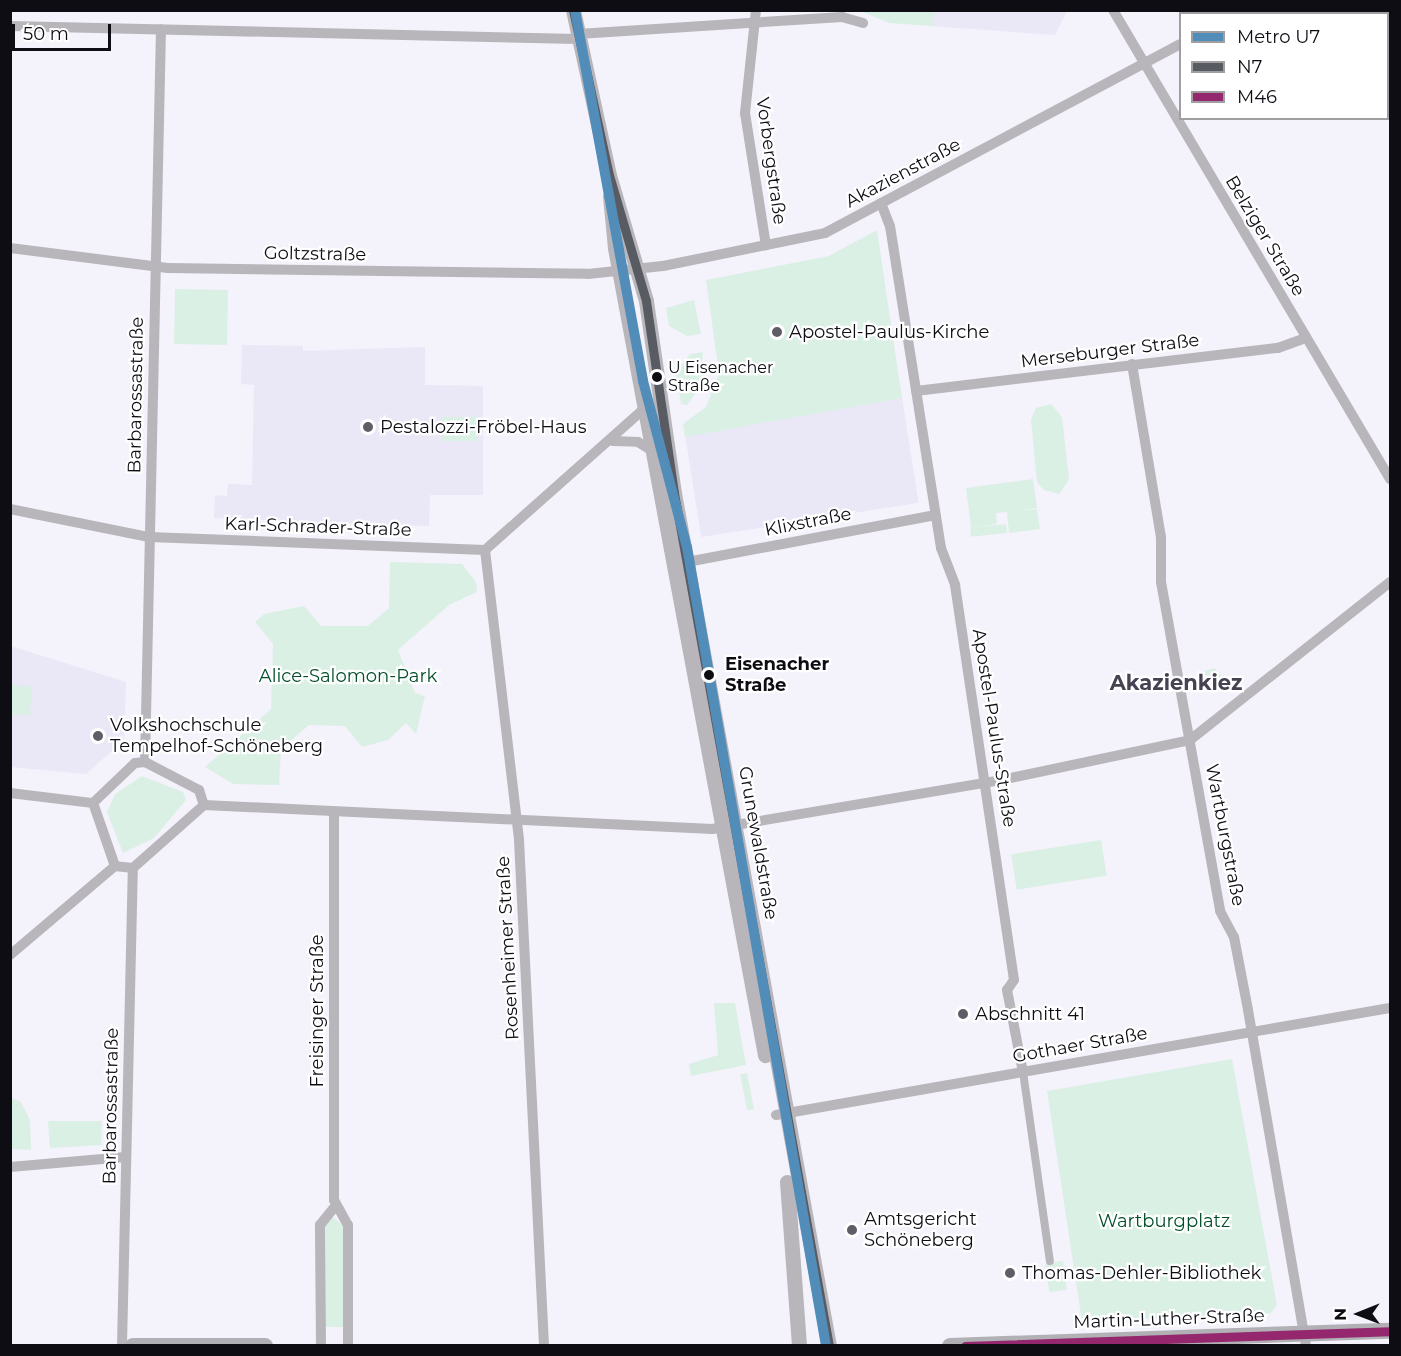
<!DOCTYPE html>
<meta charset="utf-8">
<style>
body{margin:0}
#map{position:relative;width:1401px;height:1356px;overflow:hidden;background:#f4f2fb;font-family:Montserrat,sans-serif}
div>[style]{position:absolute}
[style*='--x']{left:calc(var(--x)*1px);top:calc(var(--y)*1px);width:calc(var(--w)*1px);rotate:calc(var(--a)*1deg)}
.built>*{inset:0;background:#eae7f7;transform-origin:0 0}
.green>*{inset:0;background:#dbf0e5;transform-origin:0 0}
.pedestrian>*{height:8px;margin:-4px;padding:0 4px;transform-origin:4px;border-radius:4px;background:#b8b6bb}
.minor>*{height:10px;margin:-5px;padding:0 5px;transform-origin:5px;border-radius:5px;background:#b8b6bb}
.secondary>*{height:15px;margin:-7.5px;padding:0 7.5px;transform-origin:7.5px;border-radius:7.5px;background:#b8b6bb}
.primary>*{height:16px;margin:-8px;padding:0 8px;transform-origin:8px;border-radius:8px;background:#b0b0b5}
.bus-1>*{height:9px;margin:-4.5px;padding:0 4.5px;transform-origin:4.5px;border-radius:4.5px;background:#595b62}
.bus-2>*{height:9px;margin:-4.5px;padding:0 4.5px;transform-origin:4.5px;border-radius:4.5px;background:#95276e}
.metro-1>*{height:10px;margin:-5px;padding:0 5px;transform-origin:5px;border-radius:5px;background:#528dba}
.dots>*{width:16px;height:16px;translate:-50% -50%;box-sizing:border-box;border:3px solid #fff;border-radius:50%}
span{translate:-50% -50%;white-space:nowrap;text-align:center;line-height:1.15;-webkit-text-stroke:4.5px #fff;paint-order:stroke}
.bus-label{font-size:16px;color:#0f0d14}
.left{translate:0 -50%;text-align:left}
.street-label{font-size:18px;color:#0f0d14}
.poi-label{font-size:18px;color:#0f0d14}
.stop-label{font-size:18px;color:#0f0d14;font-weight:700}
.park-label{font-size:18px;color:#024f2a}
.quarter-label{font-size:21px;color:#464252;font-weight:700}
.frame{position:absolute;inset:0;border:12px solid #0f0d14;pointer-events:none}
.legend{position:absolute;left:1179px;top:12px;width:210px;height:108px;box-sizing:border-box;background:#fff;border:2px solid #9f9ea1;margin:0;padding:8px 10px;list-style:none;font-size:18px;color:#0f0d14}
.legend li{display:flex;align-items:center;gap:12px;height:30px}
.legend b{width:30px;border:2px solid #9f9ea1}
.north{position:absolute;left:1329px;top:1284px;width:60px;height:60px;-webkit-text-stroke:4px #fff;paint-order:stroke;rotate:269deg;font-size:16px;font-weight:700;line-height:24px;text-align:center;color:#0f0d14}
.north::after{content:'';display:block;margin:auto;width:21px;height:27px;background:#0f0d14;clip-path:polygon(50% 0,100% 100%,50% 72%,0 100%)}
.scale{position:absolute;left:12px;top:24px;width:99px;height:27px;box-sizing:border-box;border:3px solid #0f0d14;border-top:0;padding-left:8px;font-size:18px;line-height:21px;white-space:nowrap;color:#0f0d14;-webkit-text-stroke:4px #fff;paint-order:stroke}
</style>
<div id="map">
<div class="built">
<div style="clip-path:polygon(935px 11px,1067px 11px,1055px 35px,931px 26px)"></div>
<div style="clip-path:polygon(242px 345px,303px 346px,303px 351px,425px 347px,425px 385px,483px 386px,483px 495px,430px 495px,429px 526px,214px 518px,215px 495px,227px 496px,228px 484px,252px 485px,254px 385px,241px 384px)"></div>
<div style="left:902px;top:398px;width:106px;height:220px;rotate:81deg"></div>
<div style="clip-path:polygon(10px 646px,126px 682px,124px 740px,86px 774px,11px 767px)"></div>
</div>
<div class="green">
<div style="clip-path:polygon(860px 11px,860px 10px,935px 11px,931px 26px,889px 23px)"></div>
<div style="clip-path:polygon(877px 230px,902px 398px,685px 437px,683px 424px,706px 407px,719px 374px,706px 280px,829px 256px)"></div>
<div style="left:175px;top:289px;width:53px;height:55px;rotate:1deg"></div>
<div style="clip-path:polygon(694px 300px,701px 334px,687px 336px,669px 326px,666px 308px)"></div>
<div style="clip-path:polygon(703px 352px,698px 390px,687px 405px,681px 404px,676px 373px,690px 354px)"></div>
<div style="clip-path:polygon(1051px 404px,1062px 417px,1069px 480px,1059px 494px,1044px 490px,1037px 482px,1031px 420px,1036px 408px)"></div>
<div style="left:441px;top:417px;width:37px;height:24px"></div>
<div style="clip-path:polygon(1033px 479px,1037px 508px,1013px 511px,1037px 509px,1040px 529px,1009px 533px,1007px 512px,996px 513px,997px 524px,971px 528px,966px 488px)"></div>
<div style="left:1006px;top:524px;width:9px;height:36px;rotate:84deg"></div>
<div style="clip-path:polygon(390px 562px,462px 564px,476px 582px,477px 592px,449px 605px,398px 650px,415px 693px,425px 696px,416px 734px,406px 723px,388px 740px,362px 747px,345px 726px,309px 725px,281px 749px,279px 785px,233px 784px,205px 767px,271px 709px,273px 644px,255px 622px,264px 614px,304px 606px,321px 626px,368px 626px,389px 608px)"></div>
<div style="clip-path:polygon(1215px 668px,1225px 680px,1229px 684px,1202px 680px,1200px 672px)"></div>
<div style="clip-path:polygon(10px 685px,32px 687px,30px 715px,11px 714px)"></div>
<div style="clip-path:polygon(142px 776px,183px 792px,186px 800px,154px 838px,123px 853px,107px 812px,115px 794px)"></div>
<div style="left:1101px;top:840px;width:36px;height:91px;rotate:81deg"></div>
<div style="clip-path:polygon(714px 1003px,735px 1003px,746px 1065px,691px 1076px,689px 1064px,718px 1055px)"></div>
<div style="clip-path:polygon(1232px 1059px,1277px 1305px,1269px 1315px,1082px 1321px,1047px 1091px)"></div>
<div style="left:747px;top:1073px;width:37px;height:7px;rotate:79deg"></div>
<div style="clip-path:polygon(11px 1098px,21px 1102px,30px 1120px,31px 1150px,11px 1149px)"></div>
<div style="clip-path:polygon(48px 1121px,102px 1121px,101px 1145px,50px 1148px)"></div>
<div style="clip-path:polygon(332px 1217px,343px 1225px,343px 1327px,325px 1327px,325px 1225px)"></div>
<div style="left:1063px;top:1261px;width:29px;height:18px;rotate:82deg"></div>
</div>
<div class="pedestrian">
<div style="--x:1023;--y:1072;--w:191;--a:81.9"></div>
</div>
<div class="minor">
<div style="--x:756;--y:10;--w:104;--a:96.1"></div>
<div style="--x:745;--y:113;--w:134;--a:81"></div>
<div style="--x:1113;--y:10;--w:545;--a:59.43"></div>
<div style="--x:1237;--y:14;--w:7;--a:-34"></div>
<div style="--x:10;--y:26;--w:569;--a:1.31"></div>
<div style="--x:578;--y:34;--w:265;--a:-3.7"></div>
<div style="--x:842;--y:17;--w:22;--a:16"></div>
<div style="--x:881;--y:203;--w:25;--a:69"></div>
<div style="--x:890;--y:226;--w:326;--a:81"></div>
<div style="--x:941;--y:548;--w:40;--a:69"></div>
<div style="--x:955;--y:585;--w:399;--a:81.5"></div>
<div style="--x:1014;--y:980;--w:12;--a:125"></div>
<div style="--x:1007;--y:990;--w:84;--a:79"></div>
<div style="--x:10;--y:248;--w:159;--a:7.2"></div>
<div style="--x:168;--y:268;--w:420;--a:0.8"></div>
<div style="--x:588;--y:274;--w:75;--a:-6.1"></div>
<div style="--x:663;--y:266;--w:165;--a:-11.5"></div>
<div style="--x:825;--y:233;--w:402;--a:-28"></div>
<div style="--x:1132;--y:364;--w:176;--a:80.5"></div>
<div style="--x:1161;--y:538;--w:44;--a:90"></div>
<div style="--x:1161;--y:582;--w:334;--a:79.8"></div>
<div style="--x:1220;--y:911;--w:30;--a:62"></div>
<div style="--x:1234;--y:937;--w:74;--a:79.1"></div>
<div style="--x:1248;--y:1010;--w:341;--a:80.2"></div>
<div style="--x:916;--y:391;--w:365;--a:-6.8"></div>
<div style="--x:1278;--y:348;--w:30;--a:-20"></div>
<div style="--x:613;--y:441;--w:25;--a:2"></div>
<div style="--x:638;--y:442;--w:19;--a:32"></div>
<div style="--x:10;--y:509;--w:142;--a:11.4"></div>
<div style="--x:149;--y:537;--w:336;--a:2.2"></div>
<div style="--x:485;--y:550;--w:292;--a:83.3"></div>
<div style="--x:519;--y:840;--w:507;--a:87.17"></div>
<div style="--x:485;--y:550;--w:215;--a:-41.6"></div>
<div style="--x:687;--y:562;--w:253;--a:-10.7"></div>
<div style="--x:145;--y:762;--w:733;--a:-88.75"></div>
<div style="--x:145;--y:762;--w:61;--a:27.4"></div>
<div style="--x:199;--y:790;--w:16;--a:72"></div>
<div style="--x:204;--y:805;--w:95;--a:138.4"></div>
<div style="--x:133;--y:868;--w:18;--a:-174"></div>
<div style="--x:115;--y:866;--w:67;--a:-109.2"></div>
<div style="--x:93;--y:803;--w:58;--a:-43.6"></div>
<div style="--x:135;--y:763;--w:10;--a:-6"></div>
<div style="--x:10;--y:793;--w:84;--a:6.9"></div>
<div style="--x:204;--y:805;--w:509;--a:2.7"></div>
<div style="--x:712;--y:829;--w:293;--a:-9.6"></div>
<div style="--x:1001;--y:780;--w:193;--a:-11.9"></div>
<div style="--x:1190;--y:740;--w:255;--a:-38.3"></div>
<div style="--x:334;--y:813;--w:387;--a:90"></div>
<div style="--x:334;--y:1200;--w:29;--a:61"></div>
<div style="--x:348;--y:1225;--w:121;--a:90"></div>
<div style="--x:10;--y:955;--w:138;--a:-40.3"></div>
<div style="--x:776;--y:1115;--w:623;--a:-9.89"></div>
<div style="--x:10;--y:1167;--w:116;--a:-4.9"></div>
<div style="--x:122;--y:1346;--w:478;--a:-88.7"></div>
<div style="--x:321;--y:1346;--w:121;--a:-90.5"></div>
<div style="--x:320;--y:1225;--w:22;--a:-51"></div>
</div>
<div class="secondary">
<div style="--x:573;--y:10;--w:169;--a:77.7"></div>
<div style="--x:609;--y:175;--w:131;--a:73.6"></div>
<div style="--x:646;--y:301;--w:194;--a:81.7"></div>
<div style="--x:674;--y:493;--w:867;--a:79.7"></div>
<div style="--x:610;--y:196;--w:52;--a:84.5"></div>
<div style="--x:615;--y:248;--w:821;--a:79.47"></div>
<div style="--x:787;--y:1182;--w:164;--a:85.8"></div>
</div>
<div class="primary">
<div style="--x:133;--y:1346;--w:132;--a:0"></div>
<div style="--x:950;--y:1346;--w:440;--a:-2"></div>
</div>
<div class="bus-1">
<div style="--x:573;--y:10;--w:169;--a:77.7"></div>
<div style="--x:609;--y:175;--w:131;--a:73.6"></div>
<div style="--x:646;--y:301;--w:194;--a:81.7"></div>
<div style="--x:674;--y:493;--w:867;--a:79.7"></div>
</div>
<div class="bus-2">
<div style="--x:965;--y:1346;--w:425;--a:-2"></div>
</div>
<div class="metro-1">
<div style="--x:575;--y:10;--w:377;--a:79.6"></div>
<div style="--x:643;--y:381;--w:172;--a:75.2"></div>
<div style="--x:687;--y:547;--w:811;--a:80.13"></div>
</div>
<div class="dots">
<div style="left:777px;top:332px;background:#5f5d65"></div>
<div style="left:657px;top:377px;background:#0f0d14"></div>
<div style="left:368px;top:427px;background:#5f5d65"></div>
<div style="left:709px;top:675px;background:#0f0d14"></div>
<div style="left:98px;top:736px;background:#5f5d65"></div>
<div style="left:963px;top:1014px;background:#5f5d65"></div>
<div style="left:852px;top:1230px;background:#5f5d65"></div>
<div style="left:1010px;top:1273px;background:#5f5d65"></div>
</div>
<div class="bus-label">
<span class="left" style="left:668px;top:377px">U Eisenacher<br>Straße</span>
</div>
<div class="street-label">
<span style="left:771px;top:161px;rotate:82deg">Vorbergstraße</span>
<span style="left:903px;top:173px;rotate:-28deg">Akazienstraße</span>
<span style="left:1265px;top:236px;rotate:59deg">Belziger Straße</span>
<span style="left:315px;top:254px;rotate:1deg">Goltzstraße</span>
<span style="left:1110px;top:351px;rotate:-7deg">Merseburger Straße</span>
<span style="left:136px;top:395px;rotate:-89deg">Barbarossastraße</span>
<span style="left:808px;top:522px;rotate:-11deg">Klixstraße</span>
<span style="left:318px;top:527px;rotate:2deg">Karl-Schrader-Straße</span>
<span style="left:994px;top:728px;rotate:81deg">Apostel-Paulus-Straße</span>
<span style="left:1225px;top:835px;rotate:79deg">Wartburgstraße</span>
<span style="left:758px;top:843px;rotate:80deg">Grunewaldstraße</span>
<span style="left:508px;top:948px;rotate:-93deg">Rosenheimer Straße</span>
<span style="left:317px;top:1011px;rotate:-90deg">Freisinger Straße</span>
<span style="left:1080px;top:1045px;rotate:-10deg">Gothaer Straße</span>
<span style="left:111px;top:1106px;rotate:-89deg">Barbarossastraße</span>
<span style="left:1169px;top:1319px;rotate:-2deg">Martin-Luther-Straße</span>
</div>
<div class="poi-label">
<span class="left" style="left:789px;top:332px">Apostel-Paulus-Kirche</span>
<span class="left" style="left:380px;top:427px">Pestalozzi-Fröbel-Haus</span>
<span class="left" style="left:110px;top:736px">Volkshochschule<br>Tempelhof-Schöneberg</span>
<span class="left" style="left:975px;top:1014px">Abschnitt 41</span>
<span class="left" style="left:864px;top:1230px">Amtsgericht<br>Schöneberg</span>
<span class="left" style="left:1022px;top:1273px">Thomas-Dehler-Bibliothek</span>
</div>
<div class="stop-label">
<span class="left" style="left:725px;top:675px">Eisenacher<br>Straße</span>
</div>
<div class="park-label">
<span style="left:348px;top:676px">Alice-Salomon-Park</span>
<span style="left:1164px;top:1221px">Wartburgplatz</span>
</div>
<div class="quarter-label">
<span style="left:1176px;top:683px">Akazienkiez</span>
</div>
<div class="frame"></div>
<ul class="legend">
<li><b style="height:8px;background:#528dba"></b>Metro U7</li>
<li><b style="height:8px;background:#595b62"></b>N7</li>
<li><b style="height:8px;background:#95276e"></b>M46</li>
</ul>
<div class="north">N</div>
<div class="scale">50 m</div>
</div>
